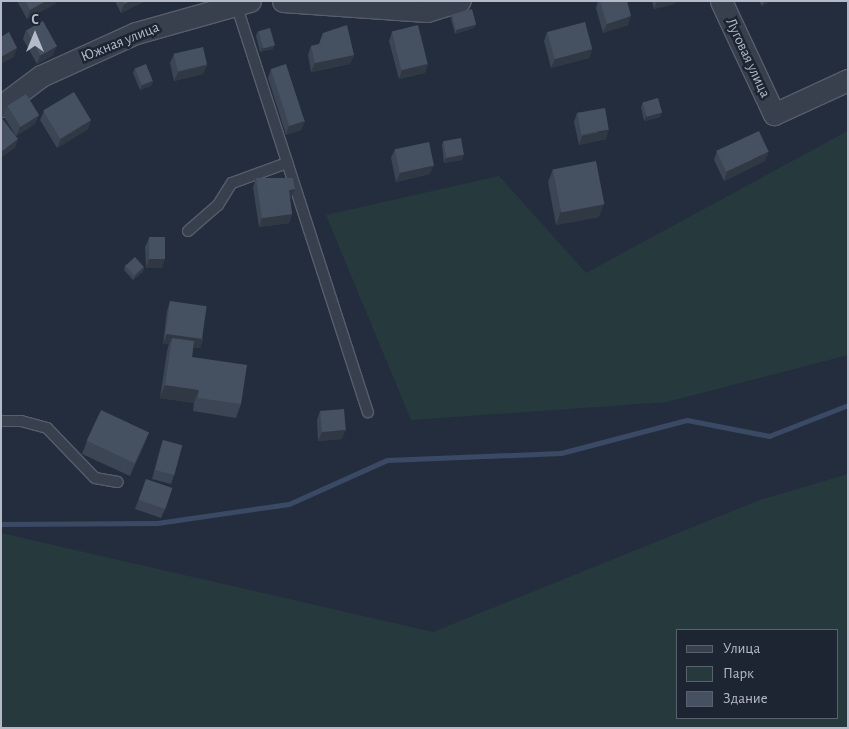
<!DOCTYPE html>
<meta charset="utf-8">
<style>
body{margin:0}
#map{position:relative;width:849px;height:729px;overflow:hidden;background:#242d3d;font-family:"Alegreya Sans",sans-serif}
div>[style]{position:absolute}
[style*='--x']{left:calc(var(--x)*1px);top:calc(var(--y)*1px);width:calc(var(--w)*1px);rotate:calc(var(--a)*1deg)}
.green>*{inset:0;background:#263a3e}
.stream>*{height:5px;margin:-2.5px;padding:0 2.5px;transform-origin:2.5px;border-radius:2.5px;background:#3a4a65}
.roads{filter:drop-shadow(1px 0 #565d6b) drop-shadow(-1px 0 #565d6b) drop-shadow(0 1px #565d6b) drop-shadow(0 -1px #565d6b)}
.lane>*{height:10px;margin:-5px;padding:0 5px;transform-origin:5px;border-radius:5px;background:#383f4d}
.street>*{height:21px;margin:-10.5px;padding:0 10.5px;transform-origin:10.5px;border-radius:10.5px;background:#383f4d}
.wall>*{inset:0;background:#3b4553}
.shaded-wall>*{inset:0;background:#303844}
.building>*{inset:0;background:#455061;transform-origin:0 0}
span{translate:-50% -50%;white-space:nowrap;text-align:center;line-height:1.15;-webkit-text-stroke:5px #1d2432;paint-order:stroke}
.street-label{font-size:15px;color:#b4bac8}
.frame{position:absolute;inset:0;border:2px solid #b4bac8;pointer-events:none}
.legend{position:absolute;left:676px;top:629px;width:162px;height:90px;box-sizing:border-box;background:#1d2432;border:1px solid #59606e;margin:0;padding:6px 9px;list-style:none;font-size:15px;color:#b4bac8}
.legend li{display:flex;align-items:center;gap:10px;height:25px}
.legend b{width:25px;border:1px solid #59606e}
.north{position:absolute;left:10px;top:10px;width:50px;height:50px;-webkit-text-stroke:4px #1d2432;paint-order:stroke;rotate:0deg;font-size:14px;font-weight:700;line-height:20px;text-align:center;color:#b4bac8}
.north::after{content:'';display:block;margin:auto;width:18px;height:22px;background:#b4bac8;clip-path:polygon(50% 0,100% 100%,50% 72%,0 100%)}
</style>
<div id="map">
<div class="green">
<div style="clip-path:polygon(848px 131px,848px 355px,667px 402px,411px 420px,326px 215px,499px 176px,586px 273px)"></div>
<div style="clip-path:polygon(evenodd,848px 474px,848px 728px,1px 728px,1px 533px,433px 632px,760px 500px,848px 474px,678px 630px,838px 630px,838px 718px,678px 718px,678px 630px)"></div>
</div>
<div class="stream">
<div style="--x:1;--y:524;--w:156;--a:-0.4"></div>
<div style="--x:157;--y:523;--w:133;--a:-8.2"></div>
<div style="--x:289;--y:504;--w:107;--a:-24.2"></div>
<div style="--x:387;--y:460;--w:174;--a:-2.3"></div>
<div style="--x:561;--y:453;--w:130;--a:-14.7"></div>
<div style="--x:687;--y:420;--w:84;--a:11"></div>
<div style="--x:769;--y:436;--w:85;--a:-21.4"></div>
</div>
<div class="roads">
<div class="lane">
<div style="--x:236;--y:4;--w:429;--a:72.1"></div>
<div style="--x:188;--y:231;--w:40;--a:-41"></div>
<div style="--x:218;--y:205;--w:26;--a:-58"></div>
<div style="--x:232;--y:183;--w:59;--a:-20"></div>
<div style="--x:1;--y:421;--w:20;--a:0"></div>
<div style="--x:21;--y:421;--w:27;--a:15"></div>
<div style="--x:47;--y:428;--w:69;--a:46.2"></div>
<div style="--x:95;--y:478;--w:23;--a:10"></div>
</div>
<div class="street">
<div style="--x:283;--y:1;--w:144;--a:4"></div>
<div style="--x:427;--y:11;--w:34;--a:-17"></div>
<div style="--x:721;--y:1;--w:125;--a:64.9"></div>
<div style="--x:774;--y:114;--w:81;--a:-24.7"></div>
<div style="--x:1;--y:106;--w:50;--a:-36.9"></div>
<div style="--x:41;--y:76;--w:104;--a:-24.4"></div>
<div style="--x:136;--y:33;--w:118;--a:-15.7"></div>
</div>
</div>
<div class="wall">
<div style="clip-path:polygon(17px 1px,56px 1px,55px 4px,27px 19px)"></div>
<div style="clip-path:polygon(115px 1px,145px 1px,121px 13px)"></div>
<div style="clip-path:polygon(598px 1px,627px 1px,628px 25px,603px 33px,596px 8px)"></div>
<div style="clip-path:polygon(652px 1px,675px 1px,674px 4px,654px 9px)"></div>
<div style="clip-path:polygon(759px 1px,770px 1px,762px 6px)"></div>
<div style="clip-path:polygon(452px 14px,476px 24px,474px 28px,455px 34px,451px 19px)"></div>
<div style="clip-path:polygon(26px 30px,53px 55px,37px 64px,23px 39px)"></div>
<div style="clip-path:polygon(258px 31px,273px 49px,260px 52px,256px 36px)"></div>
<div style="clip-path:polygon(392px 32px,428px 64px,425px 73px,399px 79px,389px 41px)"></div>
<div style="clip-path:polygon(547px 32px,592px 49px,589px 58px,551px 68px,544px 41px)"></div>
<div style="clip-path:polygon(319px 44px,354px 55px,350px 64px,311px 72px,308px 55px,311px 46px)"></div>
<div style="clip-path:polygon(174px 54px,207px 65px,203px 74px,174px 81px,170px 63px)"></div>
<div style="clip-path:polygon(135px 68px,153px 81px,151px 86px,140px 90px,133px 73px)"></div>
<div style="clip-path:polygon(271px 69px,305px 121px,301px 130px,286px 135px,268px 78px)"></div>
<div style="clip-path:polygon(643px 102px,660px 117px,644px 121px,641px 107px)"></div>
<div style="clip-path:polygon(7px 106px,35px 124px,16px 136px,3px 115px)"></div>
<div style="clip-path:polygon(44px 111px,88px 129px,57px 148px,40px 120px)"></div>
<div style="clip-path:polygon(577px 113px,606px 139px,579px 145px,574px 122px)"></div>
<div style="clip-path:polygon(443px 141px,462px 160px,444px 163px,442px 145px)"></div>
<div style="clip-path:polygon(395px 149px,430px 174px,396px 182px,391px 158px)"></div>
<div style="clip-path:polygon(717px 151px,765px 161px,724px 181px,714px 160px)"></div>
<div style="clip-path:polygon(553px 169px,599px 217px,556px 225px,548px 182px)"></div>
<div style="clip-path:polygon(256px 178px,291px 198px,290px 199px,292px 214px,289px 223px,259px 227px,253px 187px)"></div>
<div style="clip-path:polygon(149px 238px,162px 268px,146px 268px,145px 247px)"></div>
<div style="clip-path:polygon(125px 265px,144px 267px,143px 272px,133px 280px,124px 270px)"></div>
<div style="clip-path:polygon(170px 301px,203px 339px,200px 348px,193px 347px,192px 357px,241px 404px,236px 418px,193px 411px,194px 403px,160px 398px,167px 351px,169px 344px,163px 344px,167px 311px)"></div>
<div style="clip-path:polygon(320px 411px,342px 439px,318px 441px,317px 420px)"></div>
<div style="clip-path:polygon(149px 432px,144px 445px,130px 476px,82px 454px,87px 441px)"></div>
<div style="clip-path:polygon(163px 440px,174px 475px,171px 484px,152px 479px,160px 449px)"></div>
<div style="clip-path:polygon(146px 479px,165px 509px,161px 518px,135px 509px)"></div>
</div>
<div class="shaded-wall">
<div style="clip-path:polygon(46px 1px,56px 1px,55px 4px,27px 19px,30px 10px)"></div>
<div style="clip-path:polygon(130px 1px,145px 1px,121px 13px,124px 4px)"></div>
<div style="clip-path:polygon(657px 1px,675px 1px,674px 4px,654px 9px)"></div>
<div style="clip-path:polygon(764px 1px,770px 1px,762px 6px)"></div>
<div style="clip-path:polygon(631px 16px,628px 25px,603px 33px,607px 24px)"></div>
<div style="clip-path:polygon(476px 24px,474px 28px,455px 34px,457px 29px)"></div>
<div style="clip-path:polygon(275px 45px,273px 49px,260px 52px,262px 48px)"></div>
<div style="clip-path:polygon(57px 46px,53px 55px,37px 64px,40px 55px)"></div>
<div style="clip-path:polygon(17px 48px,14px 57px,1px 64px,1px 57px)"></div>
<div style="clip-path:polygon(592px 49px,589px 58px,551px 68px,555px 59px)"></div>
<div style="clip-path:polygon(354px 55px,350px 64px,311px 72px,315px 63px)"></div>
<div style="clip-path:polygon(428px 64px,425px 73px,399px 79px,402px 70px)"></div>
<div style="clip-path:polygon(207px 65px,203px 74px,174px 81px,178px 72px)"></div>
<div style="clip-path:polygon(153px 81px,151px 86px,140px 90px,142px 85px)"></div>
<div style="clip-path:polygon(662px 112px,660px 117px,644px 121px,646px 116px)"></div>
<div style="clip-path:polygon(39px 115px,35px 124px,16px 136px,20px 127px)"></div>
<div style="clip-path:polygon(91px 120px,88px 129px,57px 148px,61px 139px)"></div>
<div style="clip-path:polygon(305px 121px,301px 130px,286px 135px,289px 126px)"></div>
<div style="clip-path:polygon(609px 130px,606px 139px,579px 145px,582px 136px)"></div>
<div style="clip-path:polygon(18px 139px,15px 148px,1px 158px,1px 152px)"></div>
<div style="clip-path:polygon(769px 152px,765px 161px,724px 181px,727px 171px)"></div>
<div style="clip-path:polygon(464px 155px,462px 160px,444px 163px,446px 158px)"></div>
<div style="clip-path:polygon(434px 165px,430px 174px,396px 182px,400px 173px)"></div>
<div style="clip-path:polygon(295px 189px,291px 198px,286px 199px,289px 190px)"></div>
<div style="clip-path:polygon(604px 204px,599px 217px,556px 225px,561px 211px)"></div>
<div style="clip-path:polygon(292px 214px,289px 223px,259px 227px,262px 218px)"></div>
<div style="clip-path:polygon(149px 259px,165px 259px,162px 268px,146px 268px)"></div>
<div style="clip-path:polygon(144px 267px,143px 272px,133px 280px,135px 276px)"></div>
<div style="clip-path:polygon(167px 334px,203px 339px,200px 348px,171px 344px,172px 338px,169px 344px,163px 344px)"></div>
<div style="clip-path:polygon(165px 385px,199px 390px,194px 403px,160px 398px)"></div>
<div style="clip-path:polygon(346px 430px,342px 439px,318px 441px,322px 432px)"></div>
<div style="clip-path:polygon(149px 432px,144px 445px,130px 476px,135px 463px)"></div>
</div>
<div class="building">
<div style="clip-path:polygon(25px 1px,46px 1px,30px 10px)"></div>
<div style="clip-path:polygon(123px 1px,130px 1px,124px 4px)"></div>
<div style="clip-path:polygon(600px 1px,627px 1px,631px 16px,607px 24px)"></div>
<div style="left:472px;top:9px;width:16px;height:21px;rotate:75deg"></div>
<div style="left:43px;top:21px;width:29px;height:19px;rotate:61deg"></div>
<div style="left:585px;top:22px;width:28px;height:39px;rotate:75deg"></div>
<div style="clip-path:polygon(347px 25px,354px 55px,315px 63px,311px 46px,319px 44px,323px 33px)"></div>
<div style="left:418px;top:25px;width:40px;height:27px;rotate:76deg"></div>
<div style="left:270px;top:28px;width:18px;height:12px;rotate:74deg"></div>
<div style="clip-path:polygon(9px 32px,17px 48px,1px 57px,1px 37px)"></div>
<div style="left:203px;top:47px;width:18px;height:30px;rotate:77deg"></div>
<div style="left:146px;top:64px;width:18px;height:12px;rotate:68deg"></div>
<div style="left:286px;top:64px;width:60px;height:16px;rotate:72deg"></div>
<div style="left:74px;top:92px;width:33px;height:36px;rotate:59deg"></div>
<div style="left:26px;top:94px;width:25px;height:22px;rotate:58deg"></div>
<div style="left:658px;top:98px;width:15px;height:16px;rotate:74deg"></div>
<div style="left:605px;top:108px;width:22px;height:28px;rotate:80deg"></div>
<div style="clip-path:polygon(1px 117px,18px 139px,1px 152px)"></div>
<div style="left:759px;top:131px;width:23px;height:47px;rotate:65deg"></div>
<div style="left:461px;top:138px;width:17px;height:18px;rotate:80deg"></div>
<div style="left:429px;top:142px;width:24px;height:35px;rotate:78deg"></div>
<div style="left:596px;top:161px;width:44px;height:44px;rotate:79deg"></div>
<div style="clip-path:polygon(256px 178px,293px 178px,295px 189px,289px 190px,292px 214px,262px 218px)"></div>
<div style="left:165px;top:237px;width:22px;height:16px;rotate:90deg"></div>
<div style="left:135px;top:257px;width:13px;height:13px;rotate:48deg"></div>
<div style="left:170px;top:301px;width:37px;height:33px;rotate:8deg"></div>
<div style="clip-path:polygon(172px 338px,194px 341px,192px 357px,247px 365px,241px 404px,198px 398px,199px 390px,165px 385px)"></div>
<div style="left:344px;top:409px;width:21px;height:24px;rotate:85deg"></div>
<div style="left:101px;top:410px;width:53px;height:34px;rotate:25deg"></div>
<div style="left:163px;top:440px;width:20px;height:31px;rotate:15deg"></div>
<div style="left:146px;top:479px;width:28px;height:22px;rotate:19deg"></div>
</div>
<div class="street-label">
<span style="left:120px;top:42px;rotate:-22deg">Южная улица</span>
<span style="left:748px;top:58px;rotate:65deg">Луговая улица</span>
</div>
<div class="frame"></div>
<ul class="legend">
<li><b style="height:6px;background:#383f4d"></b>Улица</li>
<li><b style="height:14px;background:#263a3e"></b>Парк</li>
<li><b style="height:14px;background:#455061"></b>Здание</li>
</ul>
<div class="north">С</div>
</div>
